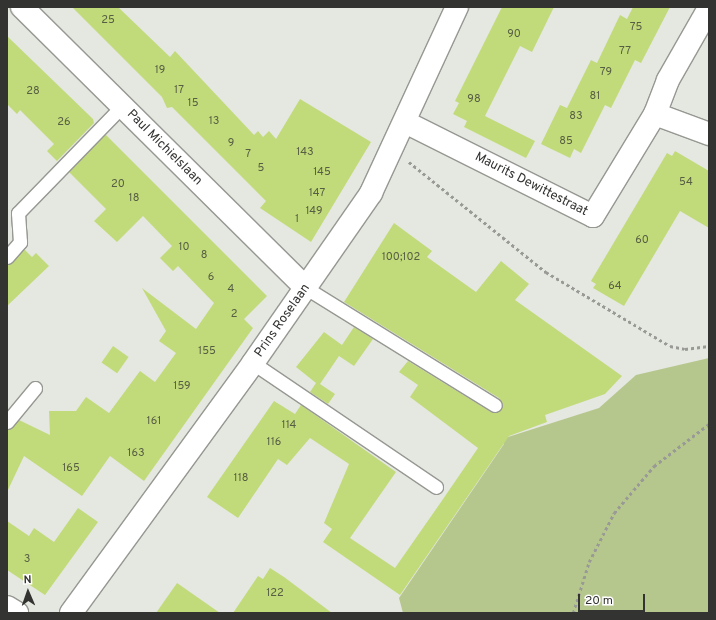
<!DOCTYPE html>
<style>
body{margin:0}
#map{position:relative;width:716px;height:620px;overflow:hidden;background:#e5e7e1;font-family:Overpass,sans-serif}
div>[style]{position:absolute}
[style*='--x']{left:calc(var(--x)*1px);top:calc(var(--y)*1px);width:calc(var(--w)*1px);rotate:calc(var(--a)*1deg)}
.green>*{inset:0;background:#b6c78d}
.building>*{inset:0;background:#c2db7a;transform-origin:0 0}
.path>*{height:2.5px;margin-top:-1.25px;transform-origin:0;background:repeating-linear-gradient(90deg,#999a96 0 3px,transparent 0 6px)}
.roads{filter:drop-shadow(1px 0 #969892) drop-shadow(-1px 0 #969892) drop-shadow(0 1px #969892) drop-shadow(0 -1px #969892)}
.lane>*{height:13px;margin:-6.5px;padding:0 6.5px;transform-origin:6.5px;border-radius:6.5px;background:#fff}
.street>*{height:22px;margin:-11px;padding:0 11px;transform-origin:11px;border-radius:11px;background:#fff}
span{translate:-50% -50%;white-space:nowrap;text-align:center;line-height:1.15;-webkit-text-stroke:3px #fff;paint-order:stroke}
.number-label{font-size:11px;color:#575e43}
.number-label span{-webkit-text-stroke-width:0}
.street-label{font-size:13px;color:#333431}
.frame{position:absolute;inset:0;border:8px solid #333431;pointer-events:none}
.north{position:absolute;left:8px;top:572px;width:40px;height:40px;-webkit-text-stroke:3px #fff;paint-order:stroke;rotate:358deg;font-size:11px;font-weight:700;line-height:16px;text-align:center;color:#333431}
.north::after{content:'';display:block;margin:auto;width:14px;height:18px;background:#333431;clip-path:polygon(50% 0,100% 100%,50% 72%,0 100%)}
.scale{position:absolute;left:578px;top:594px;width:67px;height:18px;box-sizing:border-box;border:2px solid #333431;border-top:0;padding-left:5px;font-size:12px;line-height:14px;white-space:nowrap;color:#333431;-webkit-text-stroke:3px #fff;paint-order:stroke}
</style>
<div id="map">
<div class="green">
<div style="clip-path:polygon(709px 358px,709px 613px,403px 613px,399px 598px,504px 444px,502px 439px,599px 408px,636px 375px)"></div>
</div>
<div class="building">
<div style="clip-path:polygon(72px 7px,118px 7px,170px 57px,175px 51px,254px 135px,258px 131px,263px 137px,269px 131px,276px 139px,300px 99px,371px 142px,311px 242px,260px 208px,266px 201px,172px 107px,167px 108px,162px 97px)"></div>
<div style="clip-path:polygon(502px 7px,554px 7px,532px 52px,520px 46px,485px 116px,535px 141px,526px 158px,464px 127px,467px 121px,453px 114px,459px 103px,455px 101px)"></div>
<div style="clip-path:polygon(633px 7px,670px 7px,641px 63px,635px 60px,611px 108px,605px 105px,581px 153px,574px 149px,570px 158px,541px 144px,560px 105px,567px 108px,591px 60px,597px 63px,620px 15px,627px 19px)"></div>
<div style="clip-path:polygon(7px 36px,93px 119px,94px 123px,57px 161px,47px 151px,54px 144px,20px 110px,17px 114px,7px 104px)"></div>
<div style="clip-path:polygon(105px 134px,267px 296px,244px 319px,253px 328px,144px 481px,110px 456px,82px 496px,24px 456px,7px 492px,7px 430px,19px 420px,50px 435px,49px 411px,76px 411px,86px 397px,109px 413px,140px 371px,155px 382px,176px 353px,159px 341px,166px 331px,142px 288px,196px 329px,214px 303px,178px 266px,173px 271px,160px 258px,172px 246px,143px 216px,117px 242px,94px 221px,106px 209px,69px 172px)"></div>
<div style="clip-path:polygon(675px 151px,709px 171px,709px 228px,680px 211px,624px 306px,593px 288px,596px 284px,591px 281px,667px 153px,672px 156px)"></div>
<div style="clip-path:polygon(394px 223px,432px 251px,427px 257px,476px 292px,501px 261px,529px 284px,515px 300px,622px 376px,605px 394px,545px 415px,547px 422px,509px 436px,400px 595px,323px 542px,332px 529px,324px 523px,349px 464px,310px 438px,287px 465px,278px 459px,238px 518px,207px 497px,274px 401px,295px 414px,301px 405px,396px 472px,350px 538px,395px 568px,441px 502px,478px 448px,410px 397px,418px 385px,399px 372px,408px 361px,491px 412px,499px 412px,503px 405px,499px 398px,344px 302px)"></div>
<div style="clip-path:polygon(24px 249px,32px 257px,36px 253px,49px 266px,7px 306px,7px 265px)"></div>
<div style="clip-path:polygon(354px 327px,373px 339px,354px 366px,339px 356px,320px 384px,335px 394px,328px 404px,310px 392px,316px 383px,296px 367px,324px 332px,342px 345px)"></div>
<div style="left:113px;top:346px;width:19px;height:20px;rotate:35deg"></div>
<div style="clip-path:polygon(78px 508px,98px 522px,45px 595px,7px 570px,7px 521px,29px 536px,34px 528px,54px 542px)"></div>
<div style="clip-path:polygon(270px 568px,284px 577px,332px 613px,233px 613px,258px 576px,263px 579px)"></div>
<div style="clip-path:polygon(177px 583px,220px 613px,156px 613px)"></div>
</div>
<div class="path">
<div style="--x:409;--y:162;--w:176;--a:38.8"></div>
<div style="--x:546;--y:272;--w:144;--a:30.8"></div>
<div style="--x:670;--y:346;--w:15;--a:11"></div>
<div style="--x:685;--y:349;--w:24;--a:-7"></div>
<div style="--x:573;--y:613;--w:53;--a:-72.6"></div>
<div style="--x:589;--y:562;--w:55;--a:-63"></div>
<div style="--x:614;--y:513;--w:62;--a:-49.6"></div>
<div style="--x:654;--y:466;--w:69;--a:-37.4"></div>
</div>
<div class="roads">
<div class="lane">
<div style="--x:7;--y:257;--w:20;--a:-49"></div>
<div style="--x:20;--y:242;--w:29;--a:-94"></div>
<div style="--x:18;--y:213;--w:149;--a:-45.8"></div>
<div style="--x:306;--y:288;--w:222;--a:31.8"></div>
<div style="--x:253;--y:363;--w:221;--a:34.1"></div>
<div style="--x:7;--y:422;--w:44;--a:-50.5"></div>
</div>
<div class="street">
<div style="--x:22;--y:7;--w:400;--a:44.7"></div>
<div style="--x:655;--y:114;--w:58;--a:20.3"></div>
<div style="--x:405;--y:122;--w:210;--a:26.6"></div>
<div style="--x:593;--y:216;--w:119;--a:-58.7"></div>
<div style="--x:655;--y:114;--w:36;--a:-69"></div>
<div style="--x:668;--y:80;--w:83;--a:-60.3"></div>
<div style="--x:7;--y:607;--w:12;--a:31"></div>
<div style="--x:71;--y:613;--w:309;--a:-53.9"></div>
<div style="--x:253;--y:363;--w:207;--a:-55.2"></div>
<div style="--x:371;--y:193;--w:205;--a:-65.2"></div>
</div>
</div>
<div class="number-label">
<span style="left:108px;top:20px">25</span>
<span style="left:636px;top:27px">75</span>
<span style="left:514px;top:34px">90</span>
<span style="left:625px;top:51px">77</span>
<span style="left:160px;top:70px">19</span>
<span style="left:606px;top:72px">79</span>
<span style="left:179px;top:90px">17</span>
<span style="left:33px;top:91px">28</span>
<span style="left:595px;top:96px">81</span>
<span style="left:474px;top:99px">98</span>
<span style="left:193px;top:103px">15</span>
<span style="left:576px;top:116px">83</span>
<span style="left:214px;top:121px">13</span>
<span style="left:64px;top:122px">26</span>
<span style="left:566px;top:141px">85</span>
<span style="left:231px;top:143px">9</span>
<span style="left:305px;top:152px">143</span>
<span style="left:248px;top:154px">7</span>
<span style="left:261px;top:168px">5</span>
<span style="left:322px;top:172px">145</span>
<span style="left:686px;top:182px">54</span>
<span style="left:118px;top:184px">20</span>
<span style="left:317px;top:193px">147</span>
<span style="left:134px;top:198px">18</span>
<span style="left:314px;top:211px">149</span>
<span style="left:297px;top:219px">1</span>
<span style="left:642px;top:240px">60</span>
<span style="left:184px;top:247px">10</span>
<span style="left:204px;top:255px">8</span>
<span style="left:401px;top:257px">100;102</span>
<span style="left:211px;top:277px">6</span>
<span style="left:615px;top:286px">64</span>
<span style="left:231px;top:289px">4</span>
<span style="left:234px;top:314px">2</span>
<span style="left:207px;top:351px">155</span>
<span style="left:182px;top:386px">159</span>
<span style="left:154px;top:421px">161</span>
<span style="left:289px;top:425px">114</span>
<span style="left:274px;top:442px">116</span>
<span style="left:136px;top:453px">163</span>
<span style="left:71px;top:468px">165</span>
<span style="left:241px;top:478px">118</span>
<span style="left:27px;top:559px">3</span>
<span style="left:275px;top:593px">122</span>
</div>
<div class="street-label">
<span style="left:164px;top:148px;rotate:45deg">Paul Michielslaan</span>
<span style="left:531px;top:185px;rotate:27deg">Maurits Dewittestraat</span>
<span style="left:283px;top:321px;rotate:-55deg">Prins Roselaan</span>
</div>
<div class="frame"></div>
<div class="north">N</div>
<div class="scale">20 m</div>
</div>
